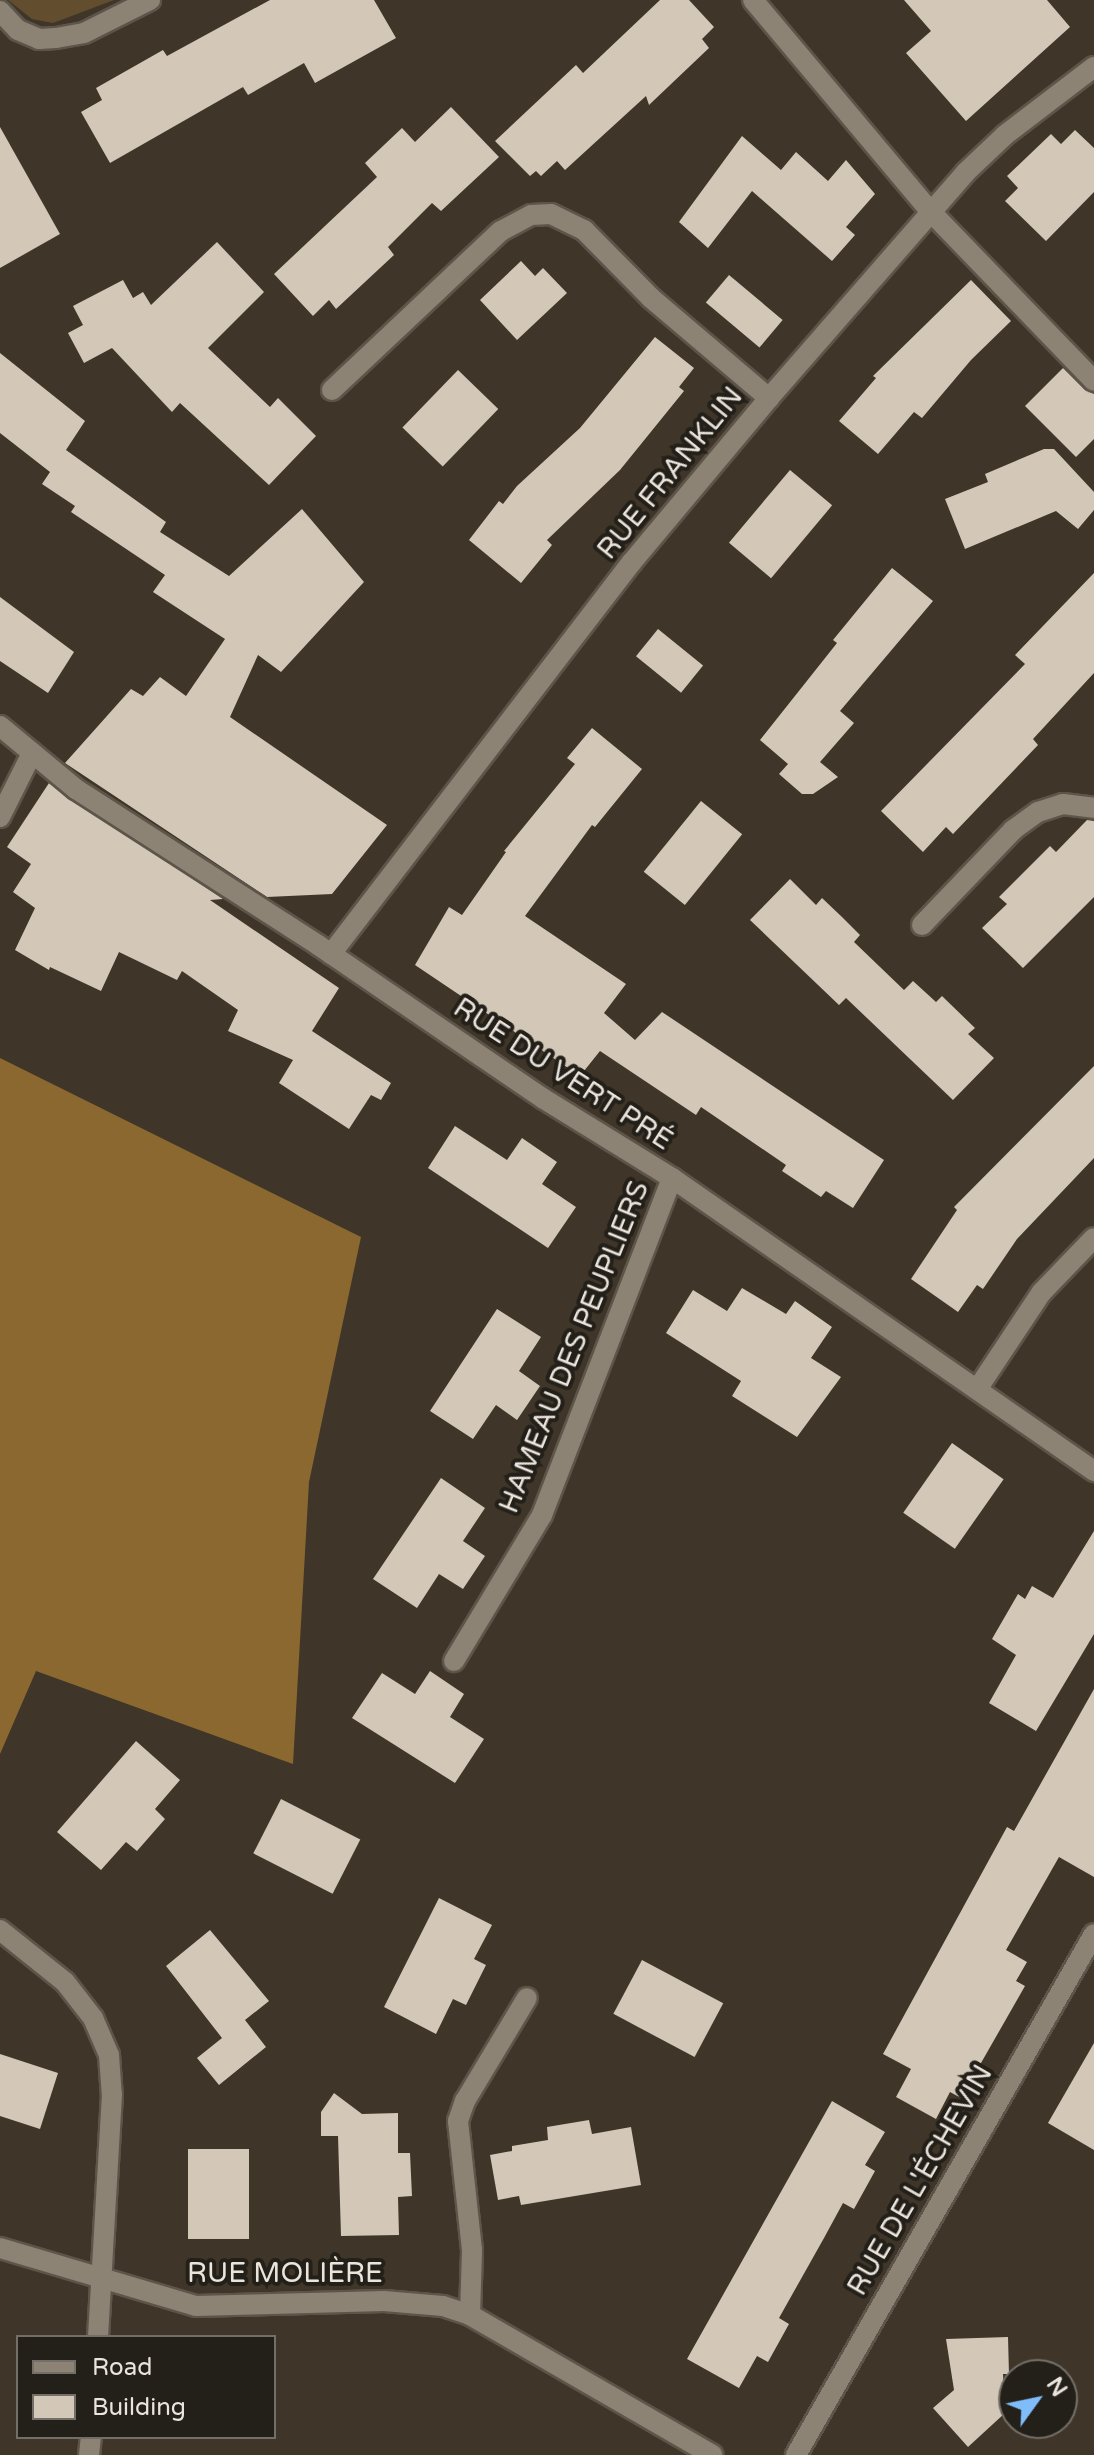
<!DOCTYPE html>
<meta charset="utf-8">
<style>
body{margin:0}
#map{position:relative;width:1094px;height:2455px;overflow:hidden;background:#3f3629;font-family:"Varela Round",sans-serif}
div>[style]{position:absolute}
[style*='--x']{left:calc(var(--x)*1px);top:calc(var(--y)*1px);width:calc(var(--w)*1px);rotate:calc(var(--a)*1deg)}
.green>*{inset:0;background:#624e2f}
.forest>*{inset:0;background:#8b6830}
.building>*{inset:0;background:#d3c7b7;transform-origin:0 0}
.roads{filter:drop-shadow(2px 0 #5d554a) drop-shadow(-2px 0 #5d554a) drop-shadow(0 2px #5d554a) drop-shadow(0 -2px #5d554a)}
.street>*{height:20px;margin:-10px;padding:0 10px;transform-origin:10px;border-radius:10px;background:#8d8374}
span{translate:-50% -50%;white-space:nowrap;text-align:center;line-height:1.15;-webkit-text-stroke:8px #231f19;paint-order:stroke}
.street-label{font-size:28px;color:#eae4dc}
.legend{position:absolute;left:16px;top:2335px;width:260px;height:104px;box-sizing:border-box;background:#231f19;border:2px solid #736e67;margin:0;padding:10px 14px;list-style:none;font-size:24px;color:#eae4dc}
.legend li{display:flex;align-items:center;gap:16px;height:40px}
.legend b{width:40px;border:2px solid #736e67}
.north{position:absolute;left:998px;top:2359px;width:80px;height:80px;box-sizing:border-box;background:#231f19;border:2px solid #736e67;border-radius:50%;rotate:57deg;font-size:22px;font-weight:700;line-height:32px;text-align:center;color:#eae4dc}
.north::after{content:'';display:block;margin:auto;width:28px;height:36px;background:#7fbdfa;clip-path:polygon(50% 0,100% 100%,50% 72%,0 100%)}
</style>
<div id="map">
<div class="green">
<div style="clip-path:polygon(8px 0,114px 0,53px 23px,32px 19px)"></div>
</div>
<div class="forest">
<div style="clip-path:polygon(0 1058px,361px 1237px,309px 1482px,293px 1764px,36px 1671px,0 1754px)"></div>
</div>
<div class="building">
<div style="clip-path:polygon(270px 0,374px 0,396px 38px,315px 83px,304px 63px,248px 95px,243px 87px,110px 163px,81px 112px,102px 100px,96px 88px,163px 50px,167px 56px)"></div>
<div style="clip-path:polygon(660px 0,689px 0,714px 27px,702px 39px,709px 48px,649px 105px,646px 96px,565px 170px,557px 161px,541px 176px,536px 171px,530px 176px,495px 141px,576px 65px,583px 73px)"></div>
<div style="clip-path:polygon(904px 0,1047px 0,1070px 27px,966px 121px,906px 53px,931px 31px)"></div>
<div style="clip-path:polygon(451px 107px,499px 157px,441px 211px,432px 203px,388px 247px,394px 255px,336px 309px,329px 300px,313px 316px,274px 274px,377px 177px,365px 163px,402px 128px,415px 142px)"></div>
<div style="clip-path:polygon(0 127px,60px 234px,0 268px)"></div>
<div style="clip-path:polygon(1075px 130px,1094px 148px,1094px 192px,1046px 241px,1005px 201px,1018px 188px,1007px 176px,1051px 134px,1061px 144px)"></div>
<div style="clip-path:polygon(742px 136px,781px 170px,796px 152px,828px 181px,846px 160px,875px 194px,846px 227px,855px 235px,832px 261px,752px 191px,708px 248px,679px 222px)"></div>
<div style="clip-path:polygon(217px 242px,264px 292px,208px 348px,270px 407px,278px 398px,316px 436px,269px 485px,180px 403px,172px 412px,112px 348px,84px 363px,68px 333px,83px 325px,73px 306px,123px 280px,133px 298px,143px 292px,151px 305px)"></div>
<div style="clip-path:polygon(521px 261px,535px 276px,543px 268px,567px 293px,517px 340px,480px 300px)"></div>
<div style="left:729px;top:275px;width:70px;height:36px;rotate:40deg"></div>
<div style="clip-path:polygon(971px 280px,1011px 321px,971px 360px,922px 418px,914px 412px,878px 454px,839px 421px,876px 378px,873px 376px)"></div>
<div style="clip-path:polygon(655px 337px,694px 368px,679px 387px,684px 391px,620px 470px,547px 540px,552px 545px,521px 583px,469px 540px,499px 501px,503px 504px,517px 486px,580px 428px)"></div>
<div style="clip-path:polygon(0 353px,85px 421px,66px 450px,166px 522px,160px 532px,229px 576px,302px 509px,364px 582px,281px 672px,258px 655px,230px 717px,387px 825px,332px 894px,267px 897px,65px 763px,131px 689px,143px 696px,160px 677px,186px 696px,225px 639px,153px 592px,165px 575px,71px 512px,75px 506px,42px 484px,50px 472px,0 433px)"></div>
<div style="clip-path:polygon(1063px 368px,1085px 390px,1094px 394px,1094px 439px,1076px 457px,1025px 406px)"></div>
<div style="left:458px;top:370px;width:56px;height:80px;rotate:44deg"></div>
<div style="clip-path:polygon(1044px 449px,1054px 449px,1094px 492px,1094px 510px,1078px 529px,1056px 511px,965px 549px,945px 499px,988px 482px,985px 474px)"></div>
<div style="left:790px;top:470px;width:55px;height:95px;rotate:40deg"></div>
<div style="clip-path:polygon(892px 568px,933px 601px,840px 711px,854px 723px,820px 762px,838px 777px,813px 794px,802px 794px,779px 774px,788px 764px,760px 740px,837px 643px,833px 640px)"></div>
<div style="clip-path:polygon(1094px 573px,1094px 673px,1033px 739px,1038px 745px,953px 834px,946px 827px,923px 852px,881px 811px,1025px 664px,1015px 655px)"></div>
<div style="clip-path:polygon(0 597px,74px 652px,48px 693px,0 661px)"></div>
<div style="left:658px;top:629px;width:58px;height:35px;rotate:39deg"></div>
<div style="clip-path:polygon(592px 728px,642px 769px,595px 827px,592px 825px,525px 916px,626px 984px,604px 1013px,635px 1040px,662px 1012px,884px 1160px,853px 1208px,826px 1191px,821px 1197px,782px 1171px,786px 1165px,701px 1107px,696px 1115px,600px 1051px,580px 1076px,415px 965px,449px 907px,462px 915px,506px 852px,504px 851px,575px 764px,567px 758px)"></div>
<div style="clip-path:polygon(49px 783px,223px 899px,210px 900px,339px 988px,312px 1031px,391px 1083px,381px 1100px,371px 1095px,349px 1129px,279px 1083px,293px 1060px,228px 1031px,238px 1010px,182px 971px,177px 980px,119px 952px,101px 991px,50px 967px,49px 970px,15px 950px,35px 908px,13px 892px,31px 864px,7px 847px)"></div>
<div style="left:701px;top:801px;width:53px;height:91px;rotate:39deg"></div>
<div style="clip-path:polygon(1087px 820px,1094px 821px,1094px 897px,1023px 968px,982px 928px,1007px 904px,999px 897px,1050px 846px,1056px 852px)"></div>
<div style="clip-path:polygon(790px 879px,816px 905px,822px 898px,842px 917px,860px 935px,854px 942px,904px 990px,913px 981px,936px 1002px,942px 996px,975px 1028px,968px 1034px,994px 1058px,953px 1100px,846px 998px,839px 1005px,750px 920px)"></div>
<div style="clip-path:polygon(1094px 1066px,1094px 1158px,1017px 1239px,983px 1289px,977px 1285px,958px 1312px,911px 1279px,957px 1210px,954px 1207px)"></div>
<div style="clip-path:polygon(455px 1126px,507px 1160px,522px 1138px,557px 1162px,542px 1184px,576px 1207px,548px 1248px,428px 1168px)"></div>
<div style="clip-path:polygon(742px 1288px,786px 1314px,795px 1301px,832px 1327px,811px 1358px,841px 1377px,797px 1437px,732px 1396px,741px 1381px,666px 1333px,693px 1290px,727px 1311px)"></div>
<div style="clip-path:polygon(497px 1309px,541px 1337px,519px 1371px,540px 1386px,517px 1420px,496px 1405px,473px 1439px,430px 1411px)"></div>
<div style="left:952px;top:1443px;width:63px;height:85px;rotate:35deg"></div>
<div style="clip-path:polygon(441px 1478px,485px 1508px,463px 1541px,485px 1556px,463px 1589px,439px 1574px,417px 1608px,373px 1579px)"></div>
<div style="clip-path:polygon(1094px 1531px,1094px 1634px,1036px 1731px,989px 1703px,1016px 1655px,992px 1639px,1018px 1594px,1025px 1599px,1032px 1586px,1053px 1598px)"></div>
<div style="clip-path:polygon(430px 1671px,464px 1694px,450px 1717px,484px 1739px,455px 1783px,352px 1718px,382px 1673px,415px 1694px)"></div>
<div style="clip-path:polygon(1094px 1689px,1094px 1877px,1059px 1857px,1006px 1950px,1027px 1962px,1016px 1981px,1025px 1986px,961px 2098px,950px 2092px,936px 2119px,896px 2097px,911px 2069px,883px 2054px,1007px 1827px,1014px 1831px)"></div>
<div style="clip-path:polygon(136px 1741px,180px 1780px,155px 1809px,165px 1819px,137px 1851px,126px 1842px,101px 1870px,57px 1832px)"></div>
<div style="left:281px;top:1799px;width:89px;height:61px;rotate:27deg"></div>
<div style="clip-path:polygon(439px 1898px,492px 1925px,474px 1959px,486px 1965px,466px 2005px,453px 1999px,436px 2034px,384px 2007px)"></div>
<div style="clip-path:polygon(210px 1930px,269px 2001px,245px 2020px,266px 2047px,219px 2085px,197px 2058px,222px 2038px,166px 1966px)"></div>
<div style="left:642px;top:1960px;width:92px;height:61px;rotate:28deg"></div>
<div style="clip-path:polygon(1094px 2043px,1094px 2150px,1048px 2123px)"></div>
<div style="clip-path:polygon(0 2054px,58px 2073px,40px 2129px,0 2116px)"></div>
<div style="clip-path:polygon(334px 2093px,362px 2114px,398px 2113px,398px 2153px,410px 2153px,412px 2196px,398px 2197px,399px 2235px,341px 2236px,338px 2136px,321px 2136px,321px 2112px)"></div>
<div style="clip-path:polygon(832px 2101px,885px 2132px,865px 2165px,875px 2171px,854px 2209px,843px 2203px,824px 2238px,779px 2318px,789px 2324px,768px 2362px,757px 2356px,739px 2388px,687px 2359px)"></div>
<div style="clip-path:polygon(589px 2120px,592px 2134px,631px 2127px,641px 2185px,521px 2205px,519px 2196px,498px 2200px,490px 2155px,512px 2151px,512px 2146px,548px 2140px,547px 2127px)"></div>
<div style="left:188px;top:2149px;width:61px;height:90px"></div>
<div style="clip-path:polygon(1008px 2337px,1009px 2374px,1003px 2374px,1005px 2413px,968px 2447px,933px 2408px,954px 2390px,946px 2339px)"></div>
</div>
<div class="roads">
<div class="street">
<div style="--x:753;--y:0;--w:275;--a:50"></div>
<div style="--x:930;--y:211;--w:236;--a:46"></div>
<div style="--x:0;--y:11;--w:26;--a:47"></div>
<div style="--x:18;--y:30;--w:23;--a:23"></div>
<div style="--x:39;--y:39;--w:17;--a:-3"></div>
<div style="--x:56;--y:38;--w:28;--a:-10"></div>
<div style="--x:84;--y:33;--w:74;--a:-26.6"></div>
<div style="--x:332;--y:390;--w:232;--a:-43.3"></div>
<div style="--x:501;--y:231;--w:34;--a:-28"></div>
<div style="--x:531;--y:215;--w:20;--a:-3"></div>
<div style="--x:551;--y:214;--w:37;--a:26"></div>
<div style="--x:584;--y:230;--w:95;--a:45.4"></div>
<div style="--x:651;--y:298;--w:155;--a:40.3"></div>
<div style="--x:0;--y:726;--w:99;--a:39.7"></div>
<div style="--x:76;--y:789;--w:288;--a:32.8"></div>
<div style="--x:318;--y:945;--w:273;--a:34.3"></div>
<div style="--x:544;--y:1099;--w:150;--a:31.7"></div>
<div style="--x:672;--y:1178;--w:514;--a:34.77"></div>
<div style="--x:0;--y:817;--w:72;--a:-63.4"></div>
<div style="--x:922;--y:925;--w:132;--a:-46.2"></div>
<div style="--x:1013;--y:830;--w:31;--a:-36"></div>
<div style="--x:1038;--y:812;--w:26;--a:-18"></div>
<div style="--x:1063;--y:804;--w:31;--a:7"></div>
<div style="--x:331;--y:954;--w:494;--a:-52.5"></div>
<div style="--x:632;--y:562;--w:214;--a:-50.1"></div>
<div style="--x:769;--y:398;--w:298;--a:-48.9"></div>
<div style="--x:965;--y:173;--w:55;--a:-43.5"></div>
<div style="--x:1005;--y:135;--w:112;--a:-37.4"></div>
<div style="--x:978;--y:1388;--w:114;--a:-56.4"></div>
<div style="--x:1041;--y:1293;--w:76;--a:-46.1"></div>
<div style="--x:454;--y:1661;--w:170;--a:-58.9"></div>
<div style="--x:542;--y:1515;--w:361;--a:-68.9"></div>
<div style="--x:0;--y:1930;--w:83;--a:38.7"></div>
<div style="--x:65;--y:1982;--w:46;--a:52.1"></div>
<div style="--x:93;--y:2018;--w:40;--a:66.6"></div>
<div style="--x:109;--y:2055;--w:39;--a:86"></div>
<div style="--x:112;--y:2094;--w:243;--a:93.3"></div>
<div style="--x:0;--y:2248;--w:204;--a:16.5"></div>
<div style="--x:196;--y:2306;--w:188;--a:-1.5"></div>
<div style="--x:384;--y:2301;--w:59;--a:4.8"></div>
<div style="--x:443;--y:2306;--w:28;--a:18"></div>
<div style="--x:470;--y:2315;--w:280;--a:30"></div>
<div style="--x:470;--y:2315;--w:65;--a:-88.2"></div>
<div style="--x:472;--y:2250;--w:130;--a:-96.2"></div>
<div style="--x:458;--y:2121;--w:21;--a:-71"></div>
<div style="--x:465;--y:2101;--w:120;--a:-59"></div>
<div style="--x:89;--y:2455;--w:18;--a:-84"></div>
<div style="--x:796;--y:2455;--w:600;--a:-60.23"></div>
</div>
</div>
<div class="street-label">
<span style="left:670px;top:473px;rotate:-51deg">RUE FRANKLIN</span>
<span style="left:563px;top:1074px;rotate:33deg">RUE DU VERT PRÉ</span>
<span style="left:574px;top:1347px;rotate:-68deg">HAMEAU DES PEUPLIERS</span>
<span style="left:920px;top:2180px;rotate:-60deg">RUE DE L'ÉCHEVIN</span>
<span style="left:285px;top:2273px">RUE MOLIÈRE</span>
</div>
<ul class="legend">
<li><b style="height:10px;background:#8d8374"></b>Road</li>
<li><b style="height:22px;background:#d3c7b7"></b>Building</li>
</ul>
<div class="north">N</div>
</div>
